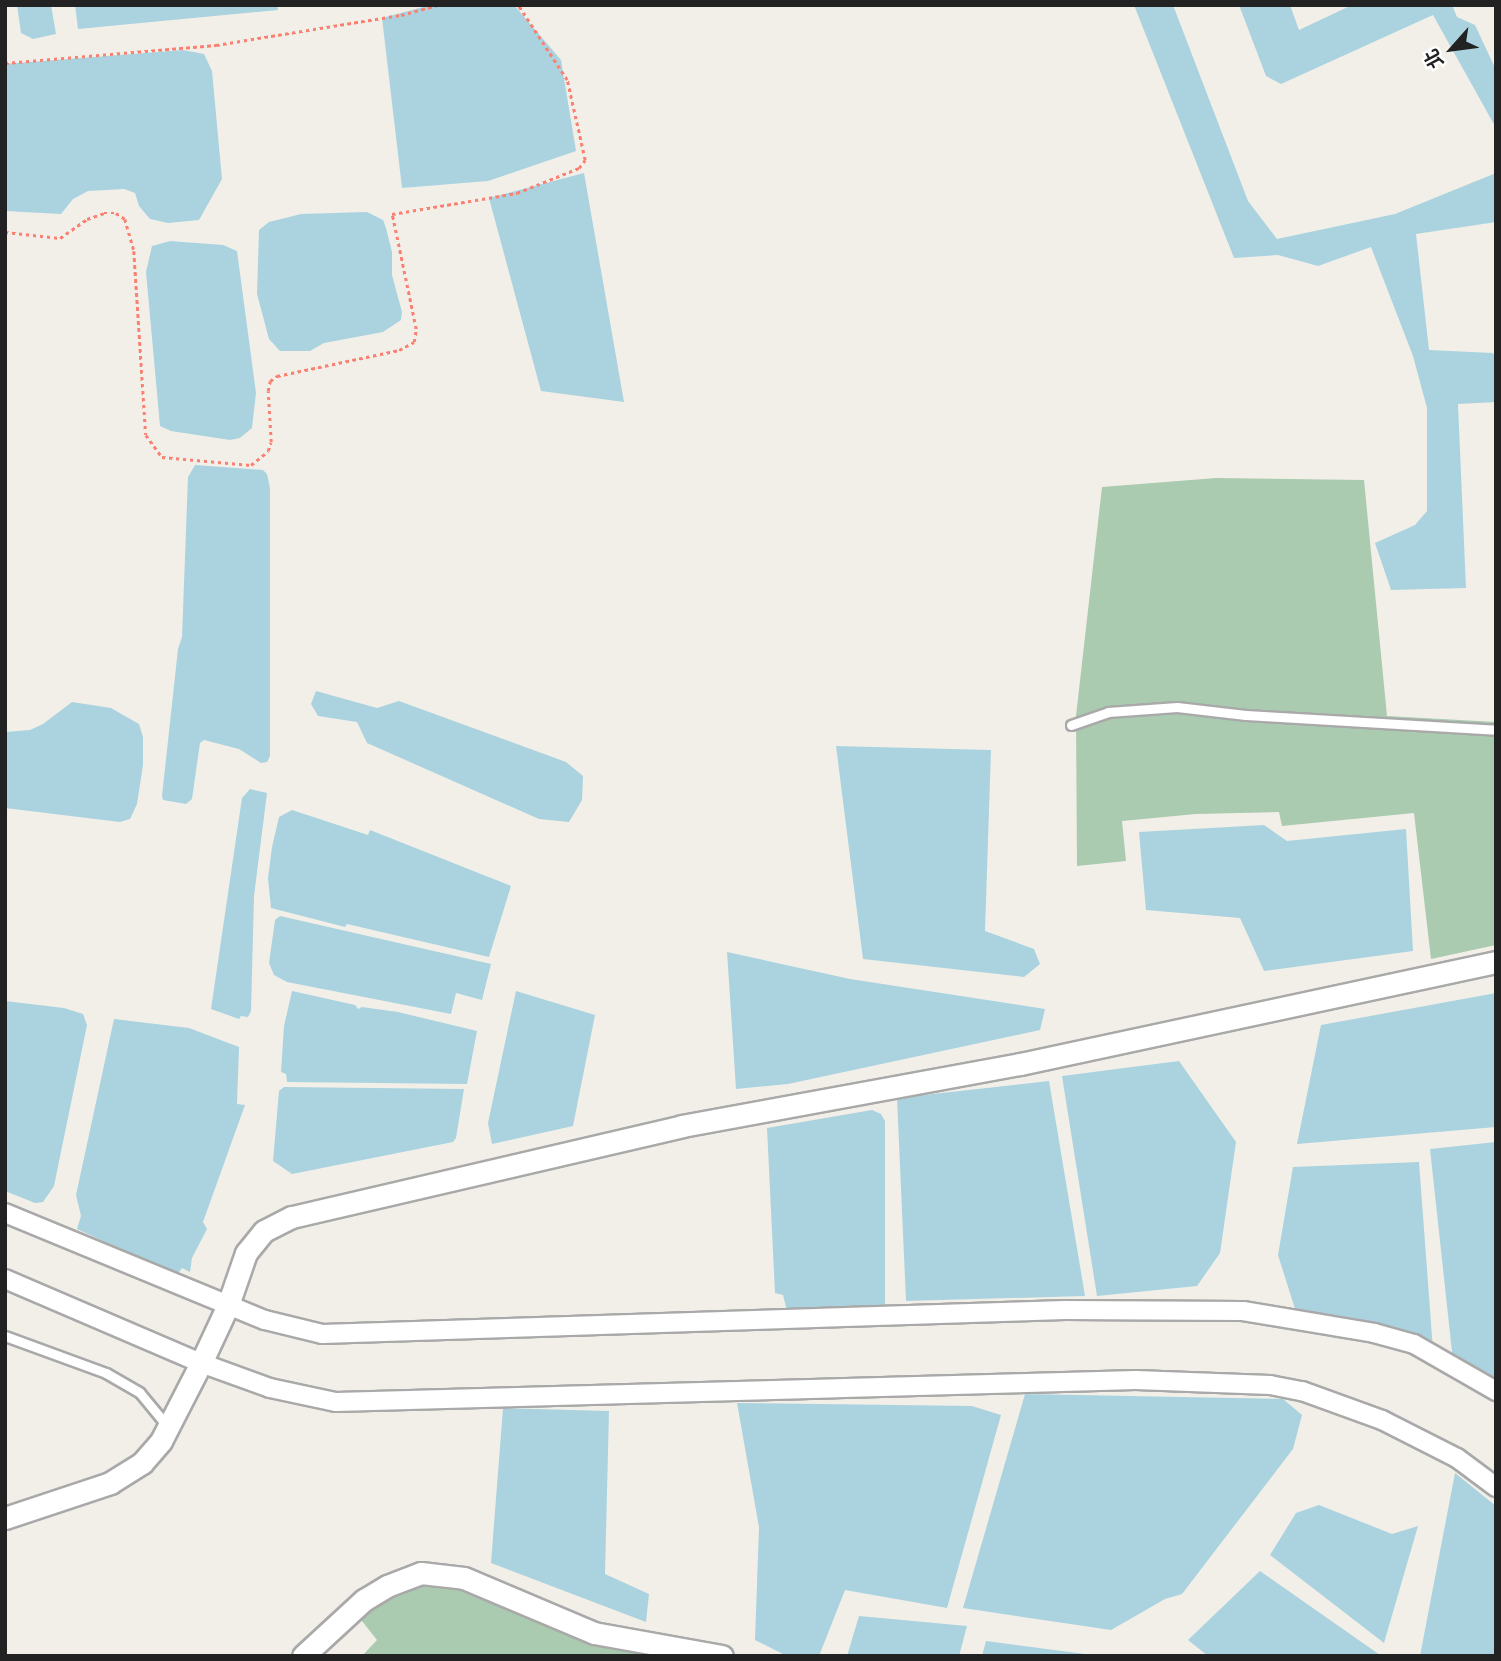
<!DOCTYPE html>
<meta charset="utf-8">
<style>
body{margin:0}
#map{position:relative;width:1501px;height:1661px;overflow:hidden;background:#f2efe9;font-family:"PT Sans Narrow","Noto Sans TC",sans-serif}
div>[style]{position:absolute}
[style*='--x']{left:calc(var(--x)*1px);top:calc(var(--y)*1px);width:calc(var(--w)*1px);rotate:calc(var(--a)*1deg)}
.cemetery>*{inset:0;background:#aacbaf}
.water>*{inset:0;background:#aad3df}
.path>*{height:2.5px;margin-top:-1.25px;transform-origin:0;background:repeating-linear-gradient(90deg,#fa8072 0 3.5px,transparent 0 7px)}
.roads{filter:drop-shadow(2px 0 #a9a9a9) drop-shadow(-2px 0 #a9a9a9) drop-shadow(0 2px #a9a9a9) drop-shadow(0 -2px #a9a9a9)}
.service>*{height:9px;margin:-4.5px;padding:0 4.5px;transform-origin:4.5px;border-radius:4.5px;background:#fff}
.minor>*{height:18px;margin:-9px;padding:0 9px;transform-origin:9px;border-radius:9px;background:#fff}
.tertiary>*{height:21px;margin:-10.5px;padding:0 10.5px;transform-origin:10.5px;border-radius:10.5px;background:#fff}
span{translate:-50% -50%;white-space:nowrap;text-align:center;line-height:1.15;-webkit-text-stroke:5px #fff;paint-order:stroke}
.frame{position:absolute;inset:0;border:7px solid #222;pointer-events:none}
.north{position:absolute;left:1417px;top:14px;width:70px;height:70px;-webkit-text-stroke:5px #fff;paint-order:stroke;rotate:242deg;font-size:19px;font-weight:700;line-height:28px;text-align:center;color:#222}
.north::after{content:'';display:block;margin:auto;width:24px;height:32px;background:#222;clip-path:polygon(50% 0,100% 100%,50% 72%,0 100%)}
</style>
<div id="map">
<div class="cemetery">
<div style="clip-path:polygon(1216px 478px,1364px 480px,1387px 716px,1496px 722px,1496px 945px,1431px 959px,1414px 813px,1282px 826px,1279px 812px,1196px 814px,1122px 821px,1126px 861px,1077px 866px,1076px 716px,1102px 487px)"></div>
<div style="clip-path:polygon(428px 1580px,472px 1591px,686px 1656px,362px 1656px,377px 1640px,358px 1616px,385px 1592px)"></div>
</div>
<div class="water">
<div style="clip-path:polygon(17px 5px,51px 5px,56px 34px,33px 39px,21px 33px)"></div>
<div style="clip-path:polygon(75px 5px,277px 5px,278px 10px,78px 29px)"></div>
<div style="clip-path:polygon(431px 5px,514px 5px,561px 60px,576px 151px,488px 181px,402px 188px,382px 18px)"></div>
<div style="clip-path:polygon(1134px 5px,1173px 5px,1248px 201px,1277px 239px,1395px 214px,1496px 173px,1496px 222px,1416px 234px,1429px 350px,1493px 353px,1496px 359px,1496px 402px,1458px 404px,1466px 588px,1391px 590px,1375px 543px,1415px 525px,1427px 511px,1427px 408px,1413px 356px,1371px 247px,1318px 266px,1278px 255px,1234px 258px)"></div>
<div style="clip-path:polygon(1239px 5px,1290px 5px,1299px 30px,1352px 5px,1452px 5px,1457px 17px,1475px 25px,1496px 70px,1496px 128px,1433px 15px,1281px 84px,1266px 76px)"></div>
<div style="clip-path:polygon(183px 50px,204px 54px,212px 71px,222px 179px,199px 220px,168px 223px,150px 219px,139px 206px,135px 193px,124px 189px,88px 191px,73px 199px,61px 214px,5px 211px,5px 64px)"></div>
<div style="clip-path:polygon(584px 173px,624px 402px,541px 391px,489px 198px)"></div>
<div style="clip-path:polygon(367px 212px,383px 220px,386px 228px,392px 252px,392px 275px,402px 312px,401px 320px,383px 332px,324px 343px,310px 351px,280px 351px,269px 339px,257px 294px,259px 230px,269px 222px,301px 214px)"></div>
<div style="clip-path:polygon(170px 241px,223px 245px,237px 251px,256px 393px,252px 428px,240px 438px,230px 440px,171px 431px,160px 426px,146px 272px,152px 246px)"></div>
<div style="clip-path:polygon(195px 465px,263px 470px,267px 474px,270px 488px,270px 756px,267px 762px,261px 763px,239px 749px,204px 740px,200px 743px,192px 799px,186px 804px,163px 800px,162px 796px,178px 649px,182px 637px,188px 477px)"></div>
<div style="clip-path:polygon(316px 691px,377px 708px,399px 701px,566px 762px,583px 776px,582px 800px,569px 822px,539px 819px,367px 743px,357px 722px,318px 716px,311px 704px)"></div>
<div style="clip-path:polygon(72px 702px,111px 708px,139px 724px,143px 737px,143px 765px,137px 804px,130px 819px,120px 822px,5px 808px,5px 732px,30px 730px,43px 724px)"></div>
<div style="clip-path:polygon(836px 746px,991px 750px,985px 931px,1034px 949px,1040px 964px,1024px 977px,863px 959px)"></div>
<div style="clip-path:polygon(250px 789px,267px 793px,254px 896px,251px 1011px,248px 1017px,241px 1016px,239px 1019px,211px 1009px,242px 798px)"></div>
<div style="clip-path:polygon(292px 810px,368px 835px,370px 830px,511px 886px,489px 957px,347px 924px,345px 927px,271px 908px,268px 878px,272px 847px,279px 817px)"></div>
<div style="clip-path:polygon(1264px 825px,1287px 841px,1406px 829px,1413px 951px,1264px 971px,1240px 918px,1146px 910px,1139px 832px)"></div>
<div style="clip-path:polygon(280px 916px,491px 964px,482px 1000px,456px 993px,451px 1014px,287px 982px,274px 975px,269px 963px,275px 920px)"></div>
<div style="clip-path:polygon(727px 952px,850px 979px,1045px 1009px,1040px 1030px,788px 1084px,736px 1089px)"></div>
<div style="clip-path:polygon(292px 991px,355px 1005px,358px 1009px,362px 1007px,398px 1012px,477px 1031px,467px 1084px,287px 1082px,286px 1074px,281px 1072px,284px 1026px)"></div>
<div style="clip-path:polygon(516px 991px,595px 1015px,573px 1126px,492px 1144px,488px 1123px)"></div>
<div style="clip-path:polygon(1496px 993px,1496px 1127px,1297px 1144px,1321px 1025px)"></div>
<div style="clip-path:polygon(5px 1001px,64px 1008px,83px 1014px,87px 1025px,54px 1186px,43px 1202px,35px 1203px,5px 1191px)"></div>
<div style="clip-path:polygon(114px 1019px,189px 1028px,239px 1047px,237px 1104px,245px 1105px,203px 1222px,207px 1229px,192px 1258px,190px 1272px,182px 1268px,177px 1275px,77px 1229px,81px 1216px,76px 1195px)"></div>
<div style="clip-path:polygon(1179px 1061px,1236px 1142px,1220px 1253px,1197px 1286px,1097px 1296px,1062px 1076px)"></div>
<div style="clip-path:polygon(1049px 1081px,1085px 1296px,906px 1301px,897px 1098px)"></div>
<div style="clip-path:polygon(284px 1087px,464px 1089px,456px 1138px,453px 1142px,292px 1174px,273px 1161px,279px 1091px)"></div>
<div style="clip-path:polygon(872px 1110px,881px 1114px,885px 1121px,885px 1305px,881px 1315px,787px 1311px,783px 1295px,775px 1293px,767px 1128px)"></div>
<div style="clip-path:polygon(1496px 1142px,1496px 1384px,1453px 1361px,1430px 1149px)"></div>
<div style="clip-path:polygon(1419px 1162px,1433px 1350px,1296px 1312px,1278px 1255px,1293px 1167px)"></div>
<div style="clip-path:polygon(1025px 1394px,1283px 1399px,1302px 1415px,1293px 1449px,1182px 1594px,1165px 1599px,1111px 1630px,963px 1608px)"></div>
<div style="clip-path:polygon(737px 1403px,972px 1406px,1001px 1415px,947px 1608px,845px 1590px,819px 1656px,787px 1656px,755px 1640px,759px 1527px)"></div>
<div style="clip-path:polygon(503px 1408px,609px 1411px,605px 1574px,649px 1594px,646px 1622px,491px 1563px)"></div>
<div style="clip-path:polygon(1455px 1473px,1496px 1506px,1496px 1656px,1420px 1656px)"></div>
<div style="clip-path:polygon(1319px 1505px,1392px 1534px,1418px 1526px,1384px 1643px,1270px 1555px,1296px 1513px)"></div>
<div style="clip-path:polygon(1260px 1571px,1380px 1655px,1380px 1656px,1208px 1656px,1188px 1640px)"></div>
<div style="clip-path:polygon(859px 1616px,967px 1626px,959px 1656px,847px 1656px)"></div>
<div style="clip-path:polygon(986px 1641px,1085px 1654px,982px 1656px)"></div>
</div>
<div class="path">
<div style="--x:5;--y:63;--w:212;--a:-4.9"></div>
<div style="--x:216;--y:45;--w:187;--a:-9.2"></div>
<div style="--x:401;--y:15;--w:38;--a:-15"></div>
<div style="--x:5;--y:232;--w:55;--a:6.2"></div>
<div style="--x:60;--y:238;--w:33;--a:-35"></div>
<div style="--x:87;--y:219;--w:18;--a:-19"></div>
<div style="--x:104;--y:213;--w:12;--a:0"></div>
<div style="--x:116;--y:213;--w:11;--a:34"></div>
<div style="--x:125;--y:219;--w:33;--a:74"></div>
<div style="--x:134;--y:251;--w:184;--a:86.3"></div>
<div style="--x:146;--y:435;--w:27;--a:54"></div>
<div style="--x:162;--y:457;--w:89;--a:5.1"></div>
<div style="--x:251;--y:465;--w:22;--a:-39"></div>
<div style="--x:268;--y:451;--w:9;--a:-72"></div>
<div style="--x:271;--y:442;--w:51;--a:-93.4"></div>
<div style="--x:268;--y:391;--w:10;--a:-79"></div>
<div style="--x:270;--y:381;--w:9;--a:-36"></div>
<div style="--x:277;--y:376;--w:125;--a:-12"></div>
<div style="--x:399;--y:350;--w:17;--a:-28"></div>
<div style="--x:414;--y:342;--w:13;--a:-81"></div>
<div style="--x:416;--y:329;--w:117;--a:-101.8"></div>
<div style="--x:392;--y:214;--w:127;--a:-9.5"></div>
<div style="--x:517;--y:193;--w:67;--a:-22"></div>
<div style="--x:579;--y:168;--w:10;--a:-53"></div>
<div style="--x:585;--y:160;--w:82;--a:-102.7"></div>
<div style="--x:567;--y:80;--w:90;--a:-123.2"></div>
</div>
<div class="roads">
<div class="service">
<div style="--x:1071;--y:725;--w:39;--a:-19"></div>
<div style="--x:1108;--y:712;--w:69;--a:-4.1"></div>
<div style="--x:1177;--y:707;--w:69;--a:6.6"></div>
<div style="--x:1246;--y:715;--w:250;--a:3.4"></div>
<div style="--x:5;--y:1336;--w:108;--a:20.1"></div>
<div style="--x:106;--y:1373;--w:39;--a:30"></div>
<div style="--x:140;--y:1393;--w:44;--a:50.5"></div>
</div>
<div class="minor">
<div style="--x:5;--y:1213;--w:281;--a:22.4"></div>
<div style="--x:265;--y:1320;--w:59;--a:13.8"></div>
<div style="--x:322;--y:1334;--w:743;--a:-1.85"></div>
<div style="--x:1065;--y:1310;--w:178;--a:0.3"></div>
<div style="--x:1243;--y:1311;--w:133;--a:9.5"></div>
<div style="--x:1374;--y:1333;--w:41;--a:15.4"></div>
<div style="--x:1414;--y:1344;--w:95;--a:29.8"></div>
<div style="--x:5;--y:1279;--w:213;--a:23.2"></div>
<div style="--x:201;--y:1363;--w:73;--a:19.9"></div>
<div style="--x:270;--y:1388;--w:67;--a:12"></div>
<div style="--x:336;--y:1402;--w:800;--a:-1.58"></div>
<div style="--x:1136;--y:1380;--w:134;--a:2.1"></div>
<div style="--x:1270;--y:1385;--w:33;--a:11"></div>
<div style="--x:1302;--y:1391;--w:85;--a:19.9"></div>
<div style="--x:1382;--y:1420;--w:84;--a:26.9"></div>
<div style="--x:1457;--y:1458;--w:49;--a:36.6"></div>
</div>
<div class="tertiary">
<div style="--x:5;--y:1518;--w:111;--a:-18.4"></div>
<div style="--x:110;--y:1483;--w:38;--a:-32"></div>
<div style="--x:142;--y:1463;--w:29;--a:-49"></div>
<div style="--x:161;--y:1441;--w:88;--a:-62.9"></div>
<div style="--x:201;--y:1363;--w:64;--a:-65"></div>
<div style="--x:228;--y:1305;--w:55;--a:-70.9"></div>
<div style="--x:246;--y:1253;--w:28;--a:-51"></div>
<div style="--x:264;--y:1231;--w:31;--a:-27"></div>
<div style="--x:292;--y:1217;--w:400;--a:-13.1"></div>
<div style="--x:682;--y:1126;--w:344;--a:-10.4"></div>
<div style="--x:1020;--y:1064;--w:487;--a:-12.1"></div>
<div style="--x:303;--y:1656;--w:83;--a:-42.6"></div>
<div style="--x:364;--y:1600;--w:27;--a:-31"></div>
<div style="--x:387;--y:1586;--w:36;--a:-21"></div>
<div style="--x:421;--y:1573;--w:43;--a:6.6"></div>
<div style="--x:464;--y:1578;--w:141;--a:22.9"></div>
<div style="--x:594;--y:1633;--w:130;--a:10.2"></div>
</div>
</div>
<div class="frame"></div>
<div class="north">北</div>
</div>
